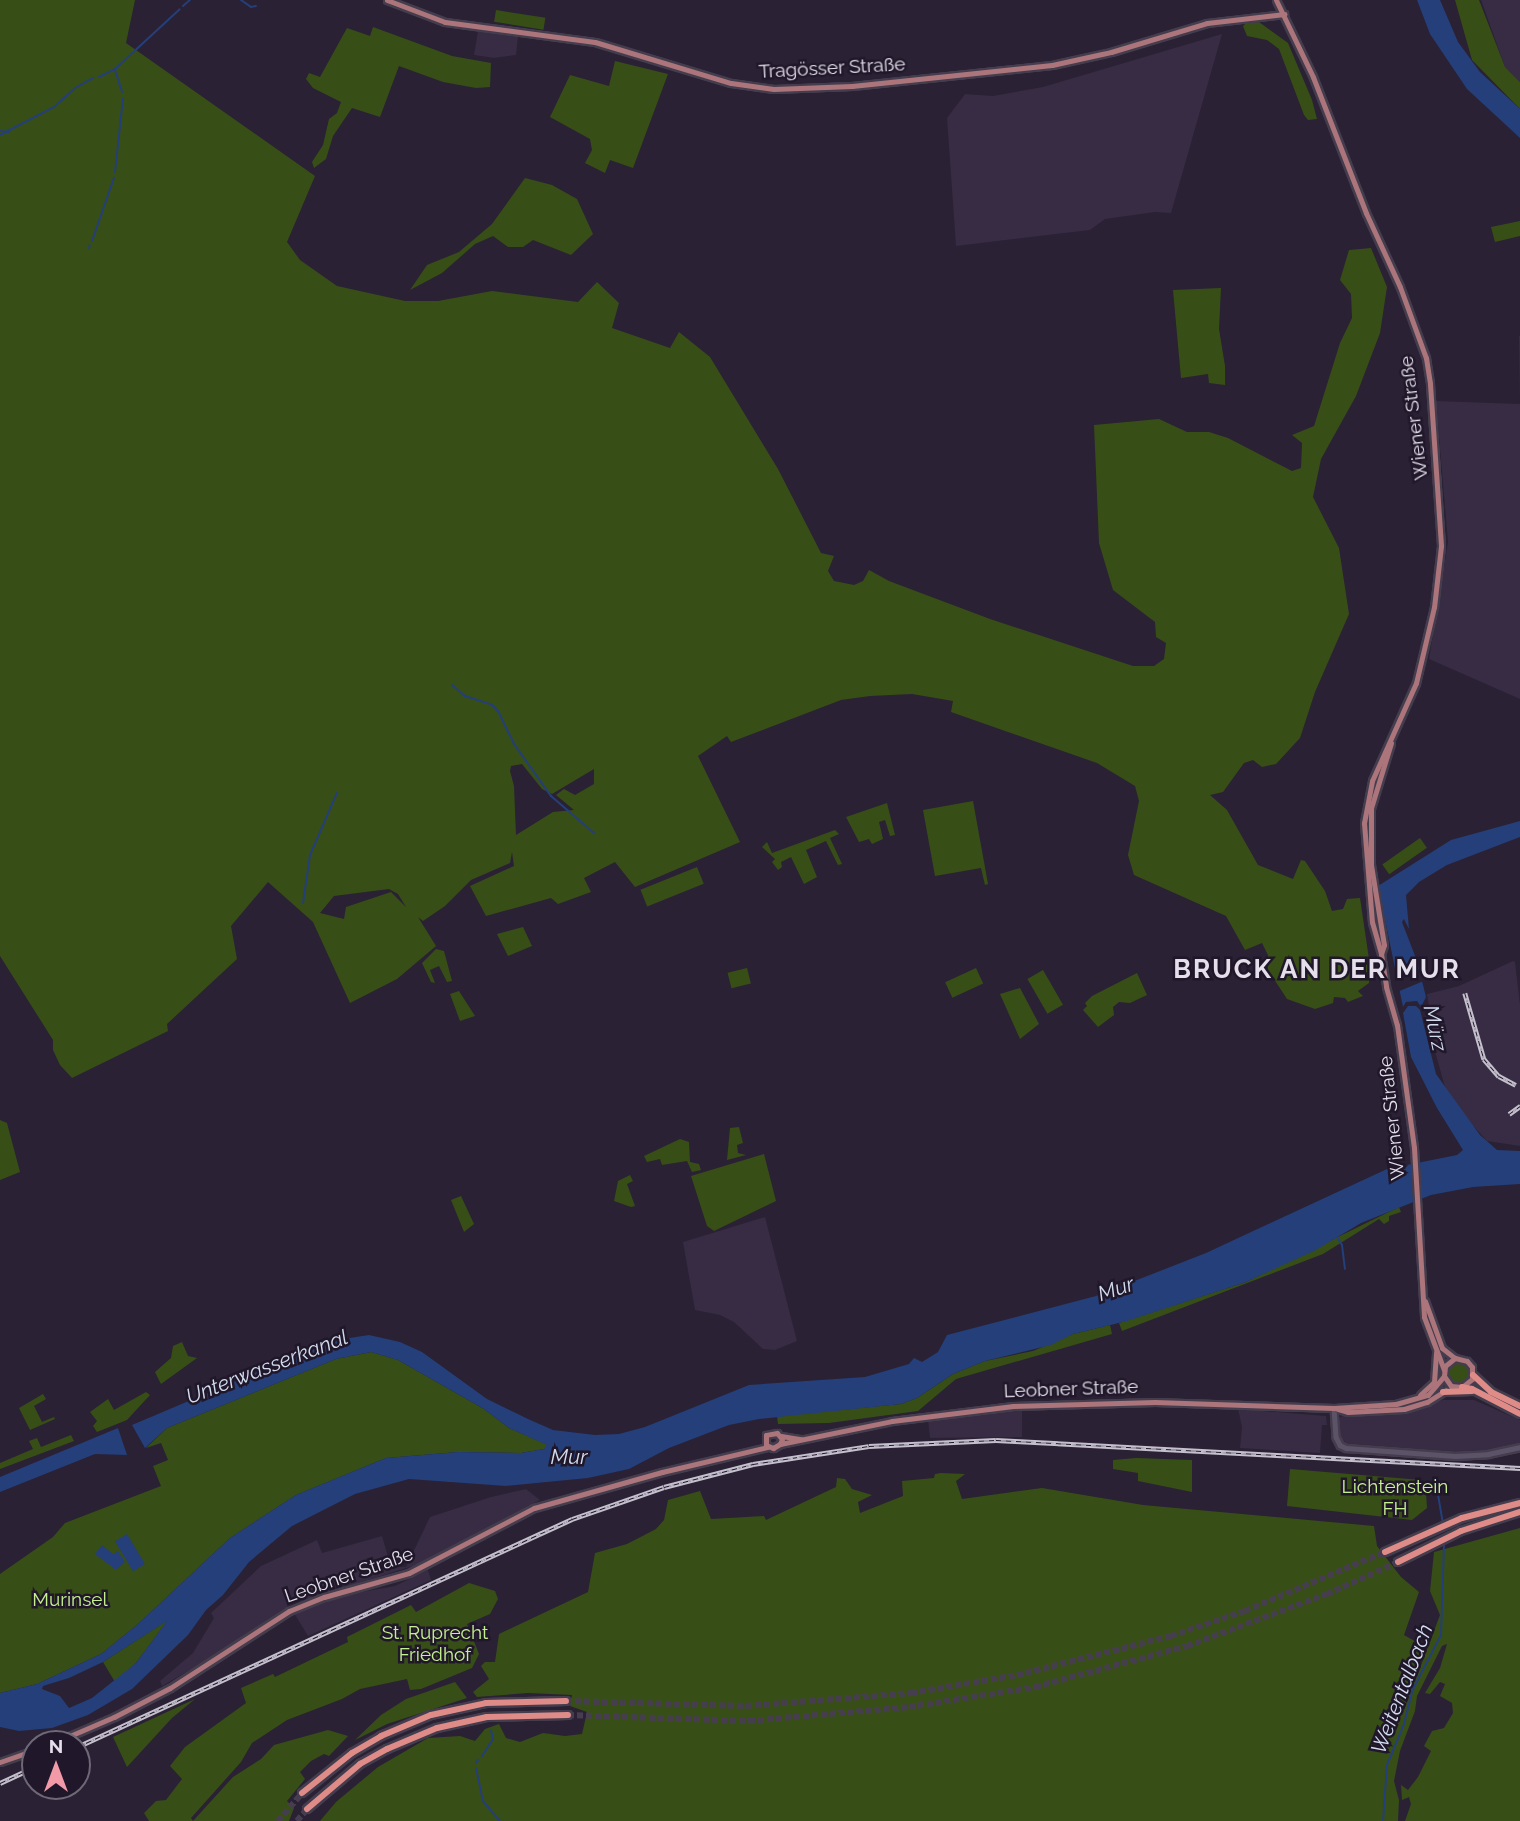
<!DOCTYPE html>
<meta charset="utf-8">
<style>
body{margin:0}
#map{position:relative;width:1520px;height:1821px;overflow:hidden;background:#2a2134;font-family:Raleway,sans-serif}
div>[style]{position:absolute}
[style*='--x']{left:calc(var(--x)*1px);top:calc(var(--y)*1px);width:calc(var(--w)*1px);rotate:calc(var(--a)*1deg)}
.built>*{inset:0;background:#372c43}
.green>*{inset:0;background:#384e17;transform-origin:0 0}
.round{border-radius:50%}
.water>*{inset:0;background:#243f79;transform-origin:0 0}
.pier>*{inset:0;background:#2a2134}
.stream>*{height:2px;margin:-1px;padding:0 1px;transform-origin:1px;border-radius:1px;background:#243f79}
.highway-tunnel>*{height:6px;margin-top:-3px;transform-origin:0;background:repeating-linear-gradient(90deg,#463e4f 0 6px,transparent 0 9px)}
.roads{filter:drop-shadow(2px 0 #443d4d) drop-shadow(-2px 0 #443d4d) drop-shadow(0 2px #443d4d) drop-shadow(0 -2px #443d4d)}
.minor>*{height:4.5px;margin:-2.25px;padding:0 2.25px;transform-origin:2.25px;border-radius:2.25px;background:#5d5369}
.major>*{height:5px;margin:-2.5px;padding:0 2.5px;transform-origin:2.5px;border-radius:2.5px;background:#ab757b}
.highway>*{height:6px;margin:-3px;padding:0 3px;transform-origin:3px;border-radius:3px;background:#df8b87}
.rail>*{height:4.5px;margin-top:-2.25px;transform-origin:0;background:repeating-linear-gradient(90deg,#20182a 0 5px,#c5c0cd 0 10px);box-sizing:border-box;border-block:2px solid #c5c0cd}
span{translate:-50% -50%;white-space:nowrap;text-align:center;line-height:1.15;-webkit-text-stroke:5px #20182a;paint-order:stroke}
.street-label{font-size:19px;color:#e4dfeb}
.park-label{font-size:19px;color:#c5f08e}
.water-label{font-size:21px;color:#d2dcee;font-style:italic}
.district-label{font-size:26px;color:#e4dfeb;font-weight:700;letter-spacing:2px}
.north{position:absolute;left:21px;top:1730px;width:70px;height:70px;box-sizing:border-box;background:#20182a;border:2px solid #6e6877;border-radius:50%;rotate:0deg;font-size:19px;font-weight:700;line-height:28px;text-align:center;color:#e4dfeb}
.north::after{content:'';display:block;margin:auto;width:24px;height:32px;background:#f39aa9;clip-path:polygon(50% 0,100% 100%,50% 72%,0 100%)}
</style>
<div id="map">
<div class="built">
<div style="clip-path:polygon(1481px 0,1520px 0,1520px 82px,1505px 67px)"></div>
<div style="clip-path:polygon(478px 31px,518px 37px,516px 55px,494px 58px,474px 55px)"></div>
<div style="clip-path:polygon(1222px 34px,1171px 213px,1155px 212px,1105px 219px,1090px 230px,956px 246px,947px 118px,965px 94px,993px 96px,1043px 87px)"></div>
<div style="clip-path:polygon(1519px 336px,1520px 336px,1520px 699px,1429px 659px,1448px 542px,1436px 401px,1520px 404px)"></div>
<div style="clip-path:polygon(1513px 961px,1515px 962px,1520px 1005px,1520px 1146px,1487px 1141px,1469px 1121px,1445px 1087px,1425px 1016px,1430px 1013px,1427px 994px,1459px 986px)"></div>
<div style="clip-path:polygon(765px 1217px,797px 1341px,775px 1350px,763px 1349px,734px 1322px,720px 1315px,695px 1310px,683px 1242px)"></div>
<div style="clip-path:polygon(1443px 1400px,1474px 1400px,1520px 1420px,1520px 1443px,1498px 1449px,1453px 1453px,1352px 1447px,1340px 1438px,1340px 1417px,1345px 1415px,1389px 1413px)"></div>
<div style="clip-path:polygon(1238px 1409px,1326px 1416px,1327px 1425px,1322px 1425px,1320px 1453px,1240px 1448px,1242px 1427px)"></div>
<div style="clip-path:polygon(1022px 1410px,1022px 1437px,930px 1438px,928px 1419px)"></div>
<div style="clip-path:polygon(526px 1489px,540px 1500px,416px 1565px,291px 1604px,205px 1661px,162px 1686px,160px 1681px,193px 1653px,214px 1618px,211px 1613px,261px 1566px,317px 1540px,322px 1553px,382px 1536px,391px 1567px,406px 1567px,430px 1517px,491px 1497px)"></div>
<div style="clip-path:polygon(428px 1570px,431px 1580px,308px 1636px,294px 1613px,334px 1597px,395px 1586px)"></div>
</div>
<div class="green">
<div style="clip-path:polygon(evenodd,0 0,135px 0,126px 43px,315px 176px,287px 242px,300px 260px,337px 286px,405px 301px,438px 301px,492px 291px,578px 302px,597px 282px,619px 303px,612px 328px,670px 348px,679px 332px,710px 357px,778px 469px,821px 553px,834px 556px,828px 571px,834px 581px,854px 585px,863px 581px,869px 570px,889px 581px,990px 619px,1133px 666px,1154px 666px,1164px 659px,1166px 643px,1156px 637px,1155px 622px,1113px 590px,1099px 543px,1094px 425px,1159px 419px,1187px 432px,1209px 432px,1228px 438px,1292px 471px,1301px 468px,1302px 443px,1292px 435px,1314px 426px,1340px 343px,1352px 318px,1351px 294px,1340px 280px,1349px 250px,1371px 248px,1387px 287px,1380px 333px,1356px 396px,1321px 459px,1313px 497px,1339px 548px,1349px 614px,1315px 692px,1300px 738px,1276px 764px,1262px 767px,1253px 760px,1244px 763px,1223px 792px,1210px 795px,1227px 810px,1258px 865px,1293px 879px,1301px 860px,1305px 861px,1325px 891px,1332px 911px,1343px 909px,1347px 899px,1360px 898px,1369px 959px,1369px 983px,1358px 991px,1363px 996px,1348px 1002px,1345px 998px,1334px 997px,1333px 1003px,1315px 1009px,1287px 999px,1268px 970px,1268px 955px,1262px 943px,1245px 950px,1226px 916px,1134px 875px,1128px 855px,1139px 801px,1135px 786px,1097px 763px,951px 712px,953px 701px,912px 694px,870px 696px,841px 700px,731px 742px,727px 736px,698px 756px,740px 842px,635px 887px,615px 862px,584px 878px,591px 892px,558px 904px,551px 898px,486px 916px,470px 886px,514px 866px,512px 852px,510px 863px,471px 880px,445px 906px,423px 921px,418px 917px,436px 946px,397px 979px,350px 1003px,313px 922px,268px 882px,231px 926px,237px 959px,167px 1024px,168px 1031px,72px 1078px,60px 1065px,53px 1050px,53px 1040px,0 956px,0 0,522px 764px,542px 789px,552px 794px,594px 769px,594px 784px,575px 795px,564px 789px,556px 795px,574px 810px,553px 812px,516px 835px,514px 786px,510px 771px,511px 766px,522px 764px,0 0,389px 889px,398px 894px,406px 907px,391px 892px,346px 907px,344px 919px,320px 913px,334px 896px,389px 889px)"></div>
<div style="clip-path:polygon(1455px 0,1479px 0,1505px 67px,1520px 82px,1520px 109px,1472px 60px)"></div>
<div style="left:496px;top:10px;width:50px;height:12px;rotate:9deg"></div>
<div style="clip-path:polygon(1259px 22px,1288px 43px,1312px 100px,1317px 119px,1308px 120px,1304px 115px,1279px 49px,1267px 40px,1247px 36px,1243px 26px,1246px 23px)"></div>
<div style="clip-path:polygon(373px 27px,452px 56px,491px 63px,490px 87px,476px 88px,443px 82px,399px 66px,380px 117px,352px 108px,333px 136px,326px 159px,314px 168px,312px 162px,323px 145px,329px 119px,337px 113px,341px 102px,313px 88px,306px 79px,309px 73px,320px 77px,347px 28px,370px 36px)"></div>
<div style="clip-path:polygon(615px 61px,668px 74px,633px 168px,610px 160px,605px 173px,585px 163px,592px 150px,590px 139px,550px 117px,570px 75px,609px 86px)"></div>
<div style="clip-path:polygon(525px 178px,552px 185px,577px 199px,593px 234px,571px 255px,533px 240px,523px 247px,508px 247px,493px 236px,475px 244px,442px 273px,410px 290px,427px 265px,459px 252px,492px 224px)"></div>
<div style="clip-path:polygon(1520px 221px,1520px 236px,1495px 242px,1491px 227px)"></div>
<div style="clip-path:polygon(1221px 288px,1219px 329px,1225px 366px,1225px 385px,1209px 383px,1208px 374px,1181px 378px,1173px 290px)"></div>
<div style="clip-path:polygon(973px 801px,988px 884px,985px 885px,981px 868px,935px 876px,923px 810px)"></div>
<div style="clip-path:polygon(887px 803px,895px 835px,890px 836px,885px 820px,879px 822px,883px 839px,872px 844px,869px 839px,859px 842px,846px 817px)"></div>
<div style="clip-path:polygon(835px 830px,839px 834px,830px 838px,842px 864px,838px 865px,826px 841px,806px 850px,817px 877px,804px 884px,791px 857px,781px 862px,782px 867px,778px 870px,772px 862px,775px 859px,762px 847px,767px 842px,772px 853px)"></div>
<div style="left:1420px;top:838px;width:12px;height:46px;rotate:55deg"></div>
<div style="left:697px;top:867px;width:18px;height:61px;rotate:68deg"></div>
<div style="clip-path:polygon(523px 927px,532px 946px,508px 956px,497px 934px)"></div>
<div style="clip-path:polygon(436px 949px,444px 951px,452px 981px,447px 982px,439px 966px,430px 970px,435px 983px,431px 982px,422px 963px)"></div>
<div style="left:747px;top:968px;width:16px;height:20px;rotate:76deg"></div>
<div style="left:976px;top:968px;width:17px;height:34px;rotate:65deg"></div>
<div style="left:1043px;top:970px;width:40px;height:18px;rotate:60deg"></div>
<div style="clip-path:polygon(1137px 973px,1147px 995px,1130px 1003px,1119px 1002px,1113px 1007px,1114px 1015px,1098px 1027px,1083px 1010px,1087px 1006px,1085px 1003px,1092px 996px)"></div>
<div style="clip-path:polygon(1020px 988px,1039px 1024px,1020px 1039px,1000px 994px)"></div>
<div style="clip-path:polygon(459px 991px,475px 1016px,460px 1021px,450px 994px)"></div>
<div style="clip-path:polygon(0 1120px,7px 1123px,20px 1172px,0 1180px)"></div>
<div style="clip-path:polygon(739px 1127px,743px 1143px,737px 1145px,738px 1153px,746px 1155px,727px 1160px,730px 1128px)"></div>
<div style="clip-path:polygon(680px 1139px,689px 1142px,690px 1162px,699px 1164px,701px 1170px,692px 1172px,687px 1161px,662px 1165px,660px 1159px,647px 1162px,644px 1156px)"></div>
<div style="clip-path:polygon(764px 1154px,776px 1201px,714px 1231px,707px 1226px,691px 1176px)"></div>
<div style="clip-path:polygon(630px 1175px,633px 1181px,627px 1184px,635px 1206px,631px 1207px,614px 1201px,618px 1181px)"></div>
<div style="clip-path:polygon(461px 1196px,474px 1224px,464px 1232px,451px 1200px)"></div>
<div style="clip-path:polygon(1399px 1207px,1401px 1212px,1389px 1216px,1389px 1221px,1384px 1224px,1379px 1219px,1323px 1254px,1122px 1331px,1119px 1323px,1246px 1282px)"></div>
<div style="clip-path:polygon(1110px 1325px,1112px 1334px,956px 1379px,918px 1411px,829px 1423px,778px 1424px,777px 1416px,901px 1404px,917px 1398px,953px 1374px,985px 1361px,1033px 1351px,1073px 1334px)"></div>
<div style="clip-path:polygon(182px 1342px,188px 1356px,197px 1358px,161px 1384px,155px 1372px,171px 1358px,173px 1346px)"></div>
<div style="clip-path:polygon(371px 1352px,398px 1360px,484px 1409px,509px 1428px,548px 1445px,544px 1449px,521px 1453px,458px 1452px,386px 1458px,296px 1495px,230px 1538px,137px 1625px,101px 1654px,37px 1684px,0 1693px,0 1574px,53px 1537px,65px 1523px,161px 1486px,153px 1466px,168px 1460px,161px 1443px,146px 1448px,167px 1428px,336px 1359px)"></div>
<div class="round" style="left:1447px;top:1362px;width:22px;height:22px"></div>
<div style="clip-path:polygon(146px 1392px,150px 1395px,127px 1420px,97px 1432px,93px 1426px,97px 1421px,90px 1412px,108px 1399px,114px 1410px)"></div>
<div style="clip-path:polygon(43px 1394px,46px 1399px,34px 1406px,42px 1422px,54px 1417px,55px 1419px,30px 1430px,19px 1408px)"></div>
<div style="clip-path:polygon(71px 1435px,74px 1441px,0 1469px,0 1463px,33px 1449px,29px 1441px,37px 1438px,41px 1447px)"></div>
<div style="clip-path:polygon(1136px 1458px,1192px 1460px,1192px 1492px,1138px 1481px,1138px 1473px,1113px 1469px,1113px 1460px)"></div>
<div style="clip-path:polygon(1290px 1469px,1421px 1480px,1426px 1492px,1427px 1508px,1412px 1520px,1287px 1506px)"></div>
<div style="clip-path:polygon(941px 1473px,965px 1474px,956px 1481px,962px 1499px,1042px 1488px,1143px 1505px,1374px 1526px,1377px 1546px,1401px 1577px,1419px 1592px,1404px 1635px,1425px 1647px,1412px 1674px,1417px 1676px,1440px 1615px,1430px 1591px,1434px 1552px,1520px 1528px,1520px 1821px,1405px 1821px,1411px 1804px,1409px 1797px,1402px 1800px,1401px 1785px,1408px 1790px,1418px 1777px,1431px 1751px,1424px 1746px,1432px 1731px,1444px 1728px,1453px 1713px,1452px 1703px,1440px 1696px,1445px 1684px,1440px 1682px,1430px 1694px,1425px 1693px,1440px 1668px,1447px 1644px,1442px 1646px,1417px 1696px,1415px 1711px,1400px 1751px,1394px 1781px,1399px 1800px,1398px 1821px,320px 1821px,336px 1802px,378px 1767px,428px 1738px,460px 1736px,475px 1741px,485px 1729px,499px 1724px,506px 1738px,520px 1742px,543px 1733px,565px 1736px,582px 1734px,587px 1712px,570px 1706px,572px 1695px,528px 1693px,477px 1697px,473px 1692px,489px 1679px,481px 1666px,485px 1662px,495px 1662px,499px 1634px,588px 1592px,595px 1553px,627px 1544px,656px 1529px,664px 1520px,668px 1500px,700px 1491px,711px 1519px,764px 1516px,766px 1520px,836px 1487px,837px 1478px,845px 1479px,852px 1489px,872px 1495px,858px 1502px,860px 1513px,903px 1496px,902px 1481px,934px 1478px,935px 1474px)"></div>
<div style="clip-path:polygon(469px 1583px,495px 1591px,498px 1599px,490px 1614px,467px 1624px,479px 1654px,472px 1668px,421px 1689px,410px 1690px,407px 1679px,360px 1689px,342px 1699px,287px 1720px,252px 1743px,241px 1762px,191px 1818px,193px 1821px,149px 1821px,144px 1813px,156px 1801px,166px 1800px,182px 1779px,170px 1766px,185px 1747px,246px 1703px,241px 1688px,273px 1674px,275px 1677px,348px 1642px,347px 1637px,411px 1605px,416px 1612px)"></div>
<div style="clip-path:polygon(168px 1620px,136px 1663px,115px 1682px,103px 1662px)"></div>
<div style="clip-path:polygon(455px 1682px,467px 1698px,387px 1724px,355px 1740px,381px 1715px,406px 1699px)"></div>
<div style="clip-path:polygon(195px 1699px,172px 1718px,127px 1767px,113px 1737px)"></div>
<div style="clip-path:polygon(328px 1730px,348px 1736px,329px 1756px,324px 1754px,311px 1761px,300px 1772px,305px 1779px,287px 1801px,294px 1808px,289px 1821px,193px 1821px,233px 1777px,261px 1759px,274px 1745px)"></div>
</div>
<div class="water">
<div style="clip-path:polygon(1417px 0,1440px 0,1458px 42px,1480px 72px,1520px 109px,1520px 138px,1467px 89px,1430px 34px)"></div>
<div style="clip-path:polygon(1520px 821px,1520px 837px,1447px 865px,1419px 882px,1406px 895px,1409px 929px,1404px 919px,1402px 922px,1417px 961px,1426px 997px,1421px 1007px,1417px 1001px,1406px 1002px,1403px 1007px,1378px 886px,1451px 840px)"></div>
<div style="clip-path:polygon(evenodd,1408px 1006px,1416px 1006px,1420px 1010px,1436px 1074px,1480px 1135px,1497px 1150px,1520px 1151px,1520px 1184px,1473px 1187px,1431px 1195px,1361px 1223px,1316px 1250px,1246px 1282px,1127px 1321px,1073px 1334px,1051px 1345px,985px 1361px,953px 1374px,917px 1398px,901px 1404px,759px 1419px,729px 1425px,669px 1448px,629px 1469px,588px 1478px,506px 1486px,409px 1479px,355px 1494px,292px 1526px,249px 1562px,223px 1595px,206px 1610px,188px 1635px,132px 1689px,88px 1715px,52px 1728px,19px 1731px,0 1727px,0 1693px,37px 1684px,101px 1654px,137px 1625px,230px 1538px,296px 1495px,386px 1458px,458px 1452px,521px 1453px,544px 1449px,547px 1445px,509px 1428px,484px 1409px,398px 1360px,371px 1352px,336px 1359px,167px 1428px,145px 1448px,132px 1425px,302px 1353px,343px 1339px,369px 1335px,400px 1342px,422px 1352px,487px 1399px,528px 1419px,553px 1430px,595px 1435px,619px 1434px,645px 1427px,749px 1385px,865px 1377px,909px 1364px,914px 1358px,922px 1362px,938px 1352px,947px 1335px,1096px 1296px,1206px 1253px,1387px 1169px,1457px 1155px,1463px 1150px,1437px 1108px,1411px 1057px,1403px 1013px,1408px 1006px,167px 1621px,136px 1663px,92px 1698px,69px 1708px,60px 1696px,42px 1689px,43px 1686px,69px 1678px,103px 1662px,167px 1621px)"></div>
<div style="clip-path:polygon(118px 1428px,127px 1455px,95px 1454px,0 1492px,0 1477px)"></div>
<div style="left:127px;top:1534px;width:35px;height:14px;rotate:59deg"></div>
<div style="clip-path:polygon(102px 1545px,113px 1554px,118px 1551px,125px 1562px,116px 1570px,95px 1554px)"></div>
</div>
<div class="pier">
<div style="clip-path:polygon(1423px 968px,1426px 980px,1397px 992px,1393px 976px)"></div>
</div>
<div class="stream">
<div style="--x:241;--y:0;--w:12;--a:35"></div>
<div style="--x:251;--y:7;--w:5;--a:-11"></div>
<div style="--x:183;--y:6;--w:9;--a:-41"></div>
<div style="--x:115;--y:70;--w:23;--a:72"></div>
<div style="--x:99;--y:77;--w:18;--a:-27"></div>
<div style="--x:115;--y:69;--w:88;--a:-42.7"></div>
<div style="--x:0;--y:131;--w:9;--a:6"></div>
<div style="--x:0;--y:135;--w:61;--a:-27.4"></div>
<div style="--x:54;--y:107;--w:28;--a:-42"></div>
<div style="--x:75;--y:88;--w:21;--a:-29"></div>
<div style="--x:115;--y:172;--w:74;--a:-83.8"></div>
<div style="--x:92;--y:241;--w:67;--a:-70.8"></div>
<div style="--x:89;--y:248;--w:3;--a:-72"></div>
<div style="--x:452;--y:685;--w:17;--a:40"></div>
<div style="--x:465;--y:696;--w:28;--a:18"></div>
<div style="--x:492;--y:705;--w:8;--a:45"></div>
<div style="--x:498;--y:711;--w:37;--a:64"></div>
<div style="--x:514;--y:744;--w:64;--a:54.6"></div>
<div style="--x:551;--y:796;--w:57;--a:40.7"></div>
<div style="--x:303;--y:903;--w:49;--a:-81.7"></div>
<div style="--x:310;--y:855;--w:68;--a:-66.5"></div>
<div style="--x:1337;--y:1237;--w:9;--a:58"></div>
<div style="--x:1342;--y:1245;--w:24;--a:83"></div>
<div style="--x:1436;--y:1483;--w:42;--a:80.3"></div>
<div style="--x:482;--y:1756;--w:20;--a:-57"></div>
<div style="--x:493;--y:1739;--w:9;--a:-103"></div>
<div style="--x:476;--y:1763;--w:4;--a:-56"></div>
<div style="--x:476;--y:1768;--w:34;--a:78"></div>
<div style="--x:483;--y:1801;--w:26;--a:50"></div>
<div style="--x:1383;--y:1821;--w:56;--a:-85.9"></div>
<div style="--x:1387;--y:1765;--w:44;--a:-67.5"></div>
<div style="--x:1404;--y:1724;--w:34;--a:-76"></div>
<div style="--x:1412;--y:1691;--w:63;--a:-62.6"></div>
<div style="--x:1441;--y:1635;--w:91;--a:-88.1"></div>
</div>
<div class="highway-tunnel">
<div style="--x:566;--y:1701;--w:180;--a:1.6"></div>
<div style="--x:746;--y:1706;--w:166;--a:-4.5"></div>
<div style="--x:911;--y:1693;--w:108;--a:-9.6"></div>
<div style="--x:1017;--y:1675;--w:159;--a:-14.2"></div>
<div style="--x:1171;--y:1636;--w:78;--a:-18.7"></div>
<div style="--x:1245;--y:1611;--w:152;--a:-22.9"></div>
<div style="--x:568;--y:1715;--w:181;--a:1.9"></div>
<div style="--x:749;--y:1721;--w:161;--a:-5"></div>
<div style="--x:909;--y:1707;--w:128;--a:-9"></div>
<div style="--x:1035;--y:1687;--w:157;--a:-15.1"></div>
<div style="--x:1187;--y:1646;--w:149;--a:-20.4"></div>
<div style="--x:1327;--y:1594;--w:78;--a:-24.3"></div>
<div style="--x:278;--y:1821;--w:37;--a:-49"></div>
<div style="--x:297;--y:1821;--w:16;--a:-50"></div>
</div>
<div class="roads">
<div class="minor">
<div style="--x:1334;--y:1408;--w:29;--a:86"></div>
<div style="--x:1336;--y:1437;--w:9;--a:63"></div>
<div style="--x:1340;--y:1445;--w:7;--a:27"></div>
<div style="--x:1346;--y:1448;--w:109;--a:4.2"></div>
<div style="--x:1455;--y:1456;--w:33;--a:-3"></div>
<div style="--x:1488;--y:1454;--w:33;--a:-12"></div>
</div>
<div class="major">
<div style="--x:387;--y:0;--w:62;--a:20.8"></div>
<div style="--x:445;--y:22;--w:151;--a:7.6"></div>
<div style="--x:595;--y:42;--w:142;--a:16.8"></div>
<div style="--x:731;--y:83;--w:43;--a:7.9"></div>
<div style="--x:774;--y:89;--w:78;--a:-2.2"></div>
<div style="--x:852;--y:86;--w:201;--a:-6"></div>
<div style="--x:1052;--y:65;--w:60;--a:-12.4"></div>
<div style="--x:1111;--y:52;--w:100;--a:-16.8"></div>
<div style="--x:1207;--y:23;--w:78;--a:-6.7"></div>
<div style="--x:1276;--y:0;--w:85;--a:64.3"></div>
<div style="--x:1313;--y:77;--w:146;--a:68.7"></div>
<div style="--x:1366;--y:213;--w:81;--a:65.3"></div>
<div style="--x:1400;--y:287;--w:76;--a:69.9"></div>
<div style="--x:1426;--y:358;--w:26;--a:81"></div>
<div style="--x:1430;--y:384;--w:162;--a:86.1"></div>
<div style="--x:1441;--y:546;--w:61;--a:96.5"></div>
<div style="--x:1434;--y:607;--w:78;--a:103.3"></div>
<div style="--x:1416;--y:683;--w:107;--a:114.2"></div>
<div style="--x:1372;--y:781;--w:43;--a:100.8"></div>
<div style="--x:1364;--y:823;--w:99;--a:85.4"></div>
<div style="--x:1372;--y:922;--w:33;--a:74"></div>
<div style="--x:1391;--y:743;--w:68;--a:107.1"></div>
<div style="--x:1371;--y:808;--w:57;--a:90"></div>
<div style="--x:1371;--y:865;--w:81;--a:80.8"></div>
<div style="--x:1384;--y:945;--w:9;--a:108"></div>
<div style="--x:1381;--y:954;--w:33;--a:81"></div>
<div style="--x:1386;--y:987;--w:40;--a:74"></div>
<div style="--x:1397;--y:1025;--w:124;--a:82.1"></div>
<div style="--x:1414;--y:1148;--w:169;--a:86.6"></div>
<div style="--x:1424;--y:1317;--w:57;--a:69.3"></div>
<div style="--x:1425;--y:1301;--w:50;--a:70.1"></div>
<div style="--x:1442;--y:1348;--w:16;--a:38"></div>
<div style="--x:1455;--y:1358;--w:12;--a:14"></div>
<div style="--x:1467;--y:1361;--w:8;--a:50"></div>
<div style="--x:1472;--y:1367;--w:12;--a:90"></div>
<div style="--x:1472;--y:1379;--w:13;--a:141"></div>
<div style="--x:1462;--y:1387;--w:11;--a:-175"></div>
<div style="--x:1451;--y:1386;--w:12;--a:-125"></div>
<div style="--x:1444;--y:1376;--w:10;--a:-84"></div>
<div style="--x:1445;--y:1366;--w:13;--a:-39"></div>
<div style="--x:1420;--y:1395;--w:19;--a:-43"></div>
<div style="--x:1434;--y:1382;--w:30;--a:-86"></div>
<div style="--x:1338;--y:1409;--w:10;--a:17"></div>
<div style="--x:1348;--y:1412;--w:56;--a:-3.1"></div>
<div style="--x:1404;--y:1409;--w:24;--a:-17"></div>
<div style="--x:1427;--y:1402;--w:22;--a:-32"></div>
<div style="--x:781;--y:1436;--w:20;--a:9"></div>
<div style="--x:780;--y:1444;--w:5;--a:-68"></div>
<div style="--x:782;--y:1439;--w:8;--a:-130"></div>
<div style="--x:777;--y:1433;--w:11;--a:170"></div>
<div style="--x:766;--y:1435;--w:10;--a:90"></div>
<div style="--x:766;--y:1445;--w:8;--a:23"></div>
<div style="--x:773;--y:1448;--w:8;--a:-30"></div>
<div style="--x:780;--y:1444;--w:114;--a:-11.6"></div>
<div style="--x:892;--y:1421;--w:122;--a:-7.1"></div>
<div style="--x:1013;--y:1406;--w:142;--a:-1.6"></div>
<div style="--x:1155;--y:1402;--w:179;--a:1.9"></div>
<div style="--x:1334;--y:1408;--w:62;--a:-3.7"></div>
<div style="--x:1396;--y:1404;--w:33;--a:-16"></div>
<div style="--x:1428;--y:1395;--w:25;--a:-50"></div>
<div style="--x:51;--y:1744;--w:69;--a:-23.2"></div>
<div style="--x:114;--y:1717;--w:63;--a:-27.4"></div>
<div style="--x:170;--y:1688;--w:142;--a:-32.9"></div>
<div style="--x:289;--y:1611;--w:38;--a:-22"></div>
<div style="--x:324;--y:1597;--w:88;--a:-15.8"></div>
<div style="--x:409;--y:1573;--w:141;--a:-27.5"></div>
<div style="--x:534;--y:1508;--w:133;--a:-15.7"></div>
<div style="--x:662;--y:1472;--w:109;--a:-13.3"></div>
<div style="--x:0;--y:1762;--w:37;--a:-19"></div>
</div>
<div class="highway">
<div style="--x:1473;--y:1375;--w:25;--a:43"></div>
<div style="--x:1491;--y:1392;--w:32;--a:26"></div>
<div style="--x:1462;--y:1387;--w:10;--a:11"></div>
<div style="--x:1472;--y:1389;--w:54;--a:27.5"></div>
<div style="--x:1443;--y:1392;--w:29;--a:-2"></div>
<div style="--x:1385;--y:1552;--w:84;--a:-23.8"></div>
<div style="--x:1462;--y:1518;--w:60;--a:-14.5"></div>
<div style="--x:1398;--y:1562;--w:70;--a:-26.2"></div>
<div style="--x:1461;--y:1531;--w:62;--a:-17.9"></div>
<div style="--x:302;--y:1793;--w:64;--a:-38.7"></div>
<div style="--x:352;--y:1753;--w:34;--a:-30"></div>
<div style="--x:381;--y:1736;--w:54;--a:-22.8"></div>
<div style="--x:431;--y:1715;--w:56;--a:-12.3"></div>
<div style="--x:486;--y:1703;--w:80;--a:-1.4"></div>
<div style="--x:307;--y:1809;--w:70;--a:-40.3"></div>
<div style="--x:360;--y:1764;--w:31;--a:-29"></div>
<div style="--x:387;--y:1749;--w:54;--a:-22.8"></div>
<div style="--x:437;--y:1728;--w:51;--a:-12.4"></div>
<div style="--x:487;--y:1717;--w:81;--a:-1.4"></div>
</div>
</div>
<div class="rail">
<div style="--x:1465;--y:993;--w:69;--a:73.9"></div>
<div style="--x:1484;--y:1059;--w:23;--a:49"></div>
<div style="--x:1499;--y:1076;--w:19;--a:28"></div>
<div style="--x:1509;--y:1114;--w:14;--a:-36"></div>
<div style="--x:77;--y:1747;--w:545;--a:-24.73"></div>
<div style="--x:572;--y:1519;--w:97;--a:-19.2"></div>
<div style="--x:664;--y:1487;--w:92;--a:-14.5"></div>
<div style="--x:753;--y:1464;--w:117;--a:-8.8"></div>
<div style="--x:869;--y:1446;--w:127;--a:-2.7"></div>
<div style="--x:996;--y:1440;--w:525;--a:3.06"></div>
<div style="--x:0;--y:1783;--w:38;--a:-25"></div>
</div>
<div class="street-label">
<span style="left:832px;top:68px;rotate:-3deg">Tragösser Straße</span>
<span style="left:1414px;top:418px;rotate:-97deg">Wiener Straße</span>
<span style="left:1392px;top:1118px;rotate:-96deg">Wiener Straße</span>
<span style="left:1071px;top:1389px;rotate:-2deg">Leobner Straße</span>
<span style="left:349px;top:1575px;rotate:-19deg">Leobner Straße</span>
</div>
<div class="park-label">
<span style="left:1395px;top:1498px">Lichtenstein<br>FH</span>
<span style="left:70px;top:1600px">Murinsel</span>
<span style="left:435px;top:1644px">St. Ruprecht<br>Friedhof</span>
</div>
<div class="water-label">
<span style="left:1435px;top:1028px;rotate:78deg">Mürz</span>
<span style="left:1116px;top:1289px;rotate:-19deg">Mur</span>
<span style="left:267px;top:1367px;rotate:-21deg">Unterwasserkanal</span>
<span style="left:569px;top:1457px">Mur</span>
<span style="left:1402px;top:1689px;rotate:-69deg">Weitentalbach</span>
</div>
<div class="district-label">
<span style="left:1317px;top:970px">BRUCK AN DER MUR</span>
</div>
<div class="north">N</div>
</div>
